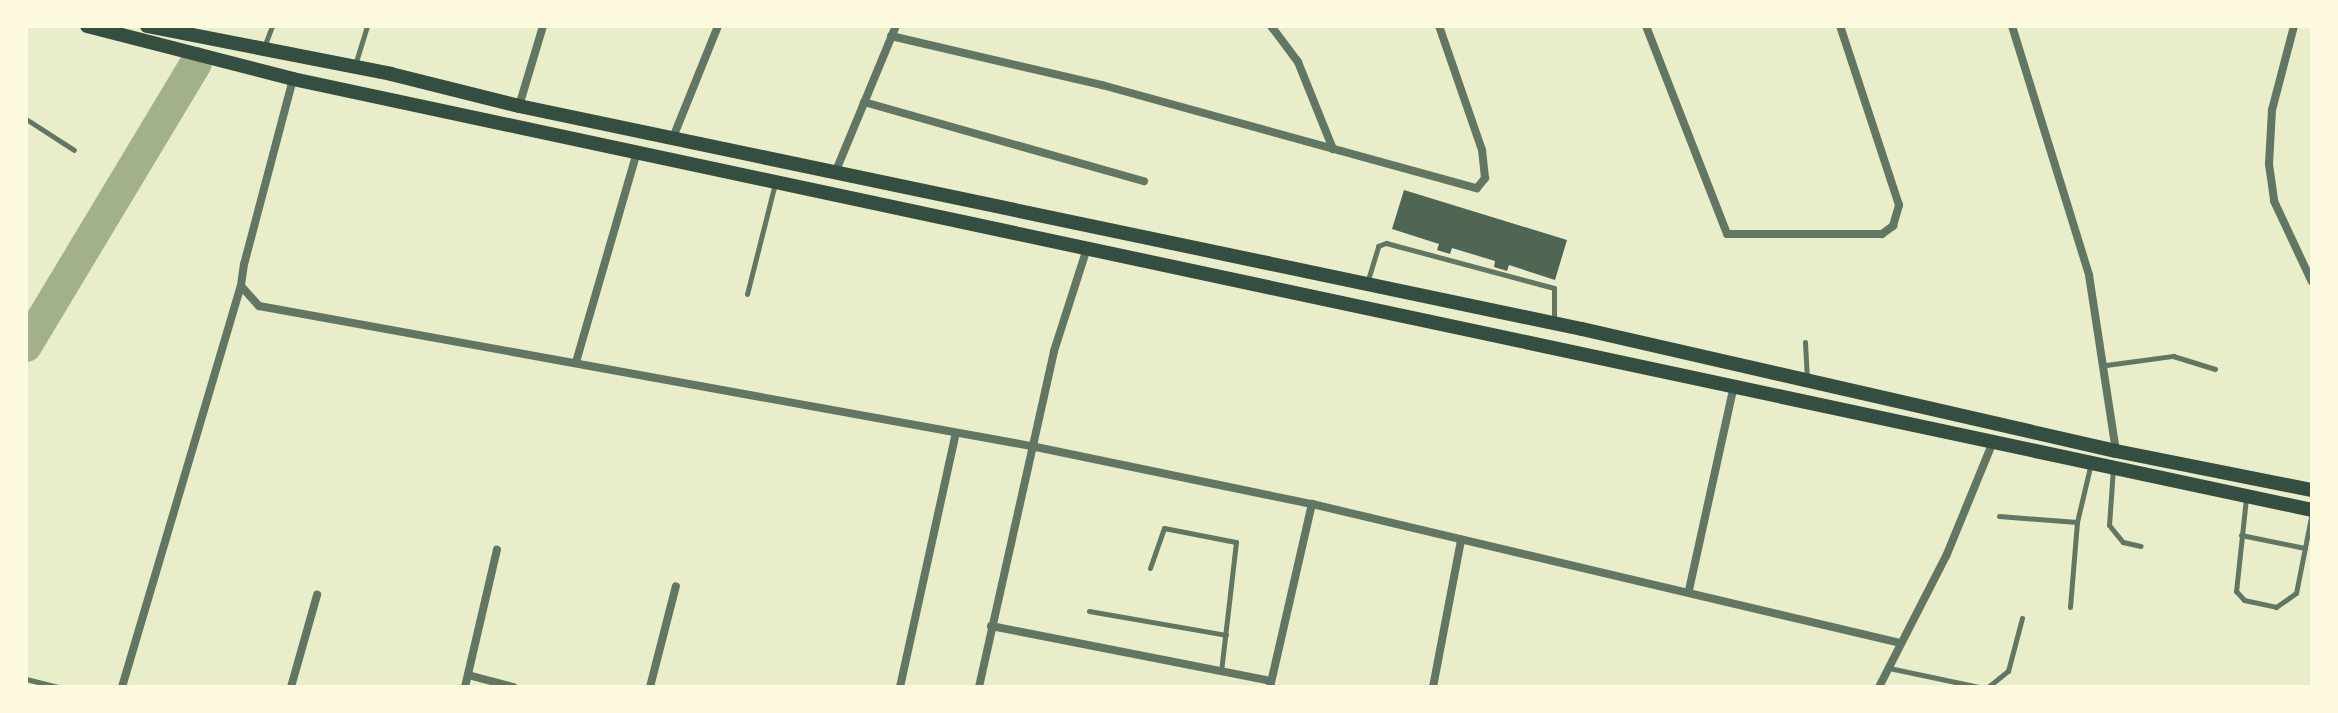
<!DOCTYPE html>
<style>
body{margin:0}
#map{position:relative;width:2338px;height:713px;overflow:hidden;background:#e9edc9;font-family:Overpass,sans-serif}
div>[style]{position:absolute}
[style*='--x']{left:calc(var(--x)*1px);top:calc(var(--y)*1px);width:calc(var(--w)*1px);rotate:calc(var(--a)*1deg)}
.river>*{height:32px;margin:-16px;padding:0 16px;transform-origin:16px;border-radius:16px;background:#a3b18a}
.building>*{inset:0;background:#4f6655}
.service>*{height:5px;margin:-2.5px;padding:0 2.5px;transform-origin:2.5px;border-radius:2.5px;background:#617663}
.minor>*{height:8px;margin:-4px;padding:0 4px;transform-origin:4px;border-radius:4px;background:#617663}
.secondary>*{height:14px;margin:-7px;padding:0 7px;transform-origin:7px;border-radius:7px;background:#344e41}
span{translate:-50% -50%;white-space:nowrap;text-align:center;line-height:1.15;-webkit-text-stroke:6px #fefae0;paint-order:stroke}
.frame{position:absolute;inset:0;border:28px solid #fefae0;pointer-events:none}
</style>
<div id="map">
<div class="river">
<div style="--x:26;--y:346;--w:330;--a:-59"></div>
</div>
<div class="building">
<div style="clip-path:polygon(1404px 190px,1567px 240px,1555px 280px,1509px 265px,1507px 271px,1494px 267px,1495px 261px,1452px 248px,1450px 254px,1437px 250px,1439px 244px,1392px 229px)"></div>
</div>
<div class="service">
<div style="--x:264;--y:47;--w:22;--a:-69"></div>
<div style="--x:355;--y:65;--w:41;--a:-72.9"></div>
<div style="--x:26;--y:119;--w:57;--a:32.9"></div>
<div style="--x:1367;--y:283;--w:39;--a:-73"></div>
<div style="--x:1378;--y:246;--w:9;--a:-21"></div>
<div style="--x:1386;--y:243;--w:174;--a:15"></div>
<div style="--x:1554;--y:288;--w:34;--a:90"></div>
<div style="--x:747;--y:294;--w:114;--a:-75.8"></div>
<div style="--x:1805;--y:342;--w:35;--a:87"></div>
<div style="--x:2106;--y:365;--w:68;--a:-7.7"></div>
<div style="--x:2173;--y:356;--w:44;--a:17.2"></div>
<div style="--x:2113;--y:468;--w:57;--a:94"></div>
<div style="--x:2109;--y:525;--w:22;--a:51"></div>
<div style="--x:2123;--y:542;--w:18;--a:13"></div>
<div style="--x:2246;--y:498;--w:94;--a:96.1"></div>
<div style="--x:2236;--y:591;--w:12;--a:48"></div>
<div style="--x:2244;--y:600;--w:33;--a:12"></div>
<div style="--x:2276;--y:607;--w:24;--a:-35"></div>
<div style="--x:2296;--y:593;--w:83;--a:-78.8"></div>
<div style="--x:1999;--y:516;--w:78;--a:4.4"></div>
<div style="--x:2241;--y:535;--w:65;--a:11.5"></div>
<div style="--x:1150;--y:568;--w:42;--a:-70.7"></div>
<div style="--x:1164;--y:528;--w:73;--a:11"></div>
<div style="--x:1236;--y:542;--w:130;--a:96.6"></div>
<div style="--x:2070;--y:607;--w:85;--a:-85.3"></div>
<div style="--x:2077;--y:522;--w:61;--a:-76.7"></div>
<div style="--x:1089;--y:611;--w:139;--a:9.9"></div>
<div style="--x:1889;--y:668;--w:92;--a:11.9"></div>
<div style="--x:26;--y:679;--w:32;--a:14"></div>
<div style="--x:1988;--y:687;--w:26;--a:-39"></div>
<div style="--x:2008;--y:671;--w:55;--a:-75.2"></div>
</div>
<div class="minor">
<div style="--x:1271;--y:26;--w:45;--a:53.1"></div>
<div style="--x:1298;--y:62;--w:94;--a:68.1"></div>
<div style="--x:1646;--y:26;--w:223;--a:68.7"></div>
<div style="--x:1727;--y:234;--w:155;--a:0"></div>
<div style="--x:1882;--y:234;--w:14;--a:-36"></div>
<div style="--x:1893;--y:226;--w:22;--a:-74"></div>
<div style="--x:1899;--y:205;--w:188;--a:-108.2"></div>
<div style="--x:2012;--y:26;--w:261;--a:72.8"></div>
<div style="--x:2089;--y:275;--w:178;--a:81.3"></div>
<div style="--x:2294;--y:26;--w:87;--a:104.7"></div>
<div style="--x:2272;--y:110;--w:54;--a:93.2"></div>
<div style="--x:2269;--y:164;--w:37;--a:82"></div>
<div style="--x:2274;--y:201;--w:89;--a:64.9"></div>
<div style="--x:891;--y:36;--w:217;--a:13.1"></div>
<div style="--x:1102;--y:85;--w:389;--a:15.4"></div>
<div style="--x:1477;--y:188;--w:13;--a:-51"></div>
<div style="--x:1485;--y:178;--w:28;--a:-96"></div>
<div style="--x:1482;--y:150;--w:131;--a:-109.1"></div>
<div style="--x:293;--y:79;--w:191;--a:104.8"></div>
<div style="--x:244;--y:264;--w:22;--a:98"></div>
<div style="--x:241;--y:286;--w:27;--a:48"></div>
<div style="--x:259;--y:306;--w:785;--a:10.28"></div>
<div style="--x:1031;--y:446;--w:287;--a:11.7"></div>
<div style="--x:1312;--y:504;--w:604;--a:13.3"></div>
<div style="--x:864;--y:102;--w:291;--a:15.8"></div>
<div style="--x:519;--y:106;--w:84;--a:-73.3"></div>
<div style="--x:674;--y:135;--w:118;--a:-68"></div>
<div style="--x:835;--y:173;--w:159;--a:-67.5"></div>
<div style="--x:576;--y:362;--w:219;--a:-73.8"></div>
<div style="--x:1689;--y:590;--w:209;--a:-77.6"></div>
<div style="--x:991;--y:626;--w:285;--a:11.1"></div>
<div style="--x:468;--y:675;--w:47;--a:14.9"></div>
<div style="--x:122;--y:687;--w:418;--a:-73.5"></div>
<div style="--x:291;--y:687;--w:96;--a:-74.2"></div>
<div style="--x:465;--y:687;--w:141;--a:-76.9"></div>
<div style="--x:650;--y:687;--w:104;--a:-75.6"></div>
<div style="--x:900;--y:687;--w:260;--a:-77.6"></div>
<div style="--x:979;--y:687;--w:344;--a:-77.4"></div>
<div style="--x:1054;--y:351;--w:108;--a:-72.2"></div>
<div style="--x:1270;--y:687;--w:188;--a:-77.1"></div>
<div style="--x:1433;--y:687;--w:150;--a:-79.2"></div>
<div style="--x:1879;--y:687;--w:149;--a:-62.9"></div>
<div style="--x:1947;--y:554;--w:121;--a:-67.7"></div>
</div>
<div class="secondary">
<div style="--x:87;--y:26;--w:213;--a:14.4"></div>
<div style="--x:293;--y:79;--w:2064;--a:12.05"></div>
<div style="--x:147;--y:26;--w:249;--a:11.1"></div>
<div style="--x:391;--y:74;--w:132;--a:14"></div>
<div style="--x:519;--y:106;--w:1086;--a:11.85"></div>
<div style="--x:1582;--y:329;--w:548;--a:12.87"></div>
<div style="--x:2116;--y:451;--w:200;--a:11.3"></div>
</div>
<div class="frame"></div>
</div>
